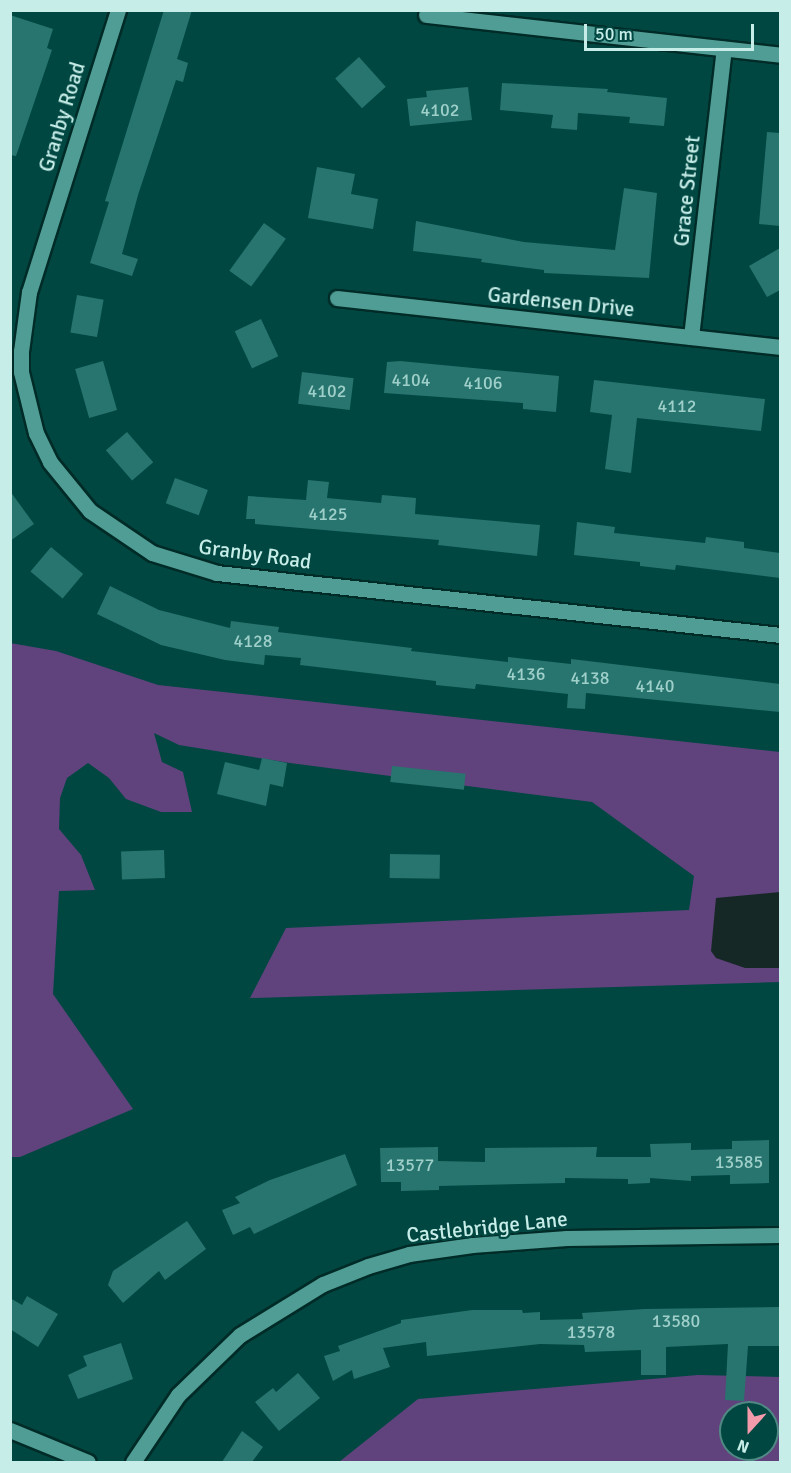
<!DOCTYPE html>
<style>
body{margin:0}
#map{position:relative;width:791px;height:1473px;overflow:hidden;background:#004742;font-family:Signika,sans-serif}
div>[style]{position:absolute}
[style*='--x']{left:calc(var(--x)*1px);top:calc(var(--y)*1px);width:calc(var(--w)*1px);rotate:calc(var(--a)*1deg)}
.green>*{inset:0;background:#60427c}
.water>*{inset:0;background:#152826}
.building>*{inset:0;background:#27756e;transform-origin:0 0}
.roads{filter:drop-shadow(2px 0 #002b27) drop-shadow(-2px 0 #002b27) drop-shadow(0 2px #002b27) drop-shadow(0 -2px #002b27)}
.street>*{height:15px;margin:-7.5px;padding:0 7.5px;transform-origin:7.5px;border-radius:7.5px;background:#4f9d95}
span{translate:-50% -50%;white-space:nowrap;text-align:center;line-height:1.15;-webkit-text-stroke:4.5px #004742;paint-order:stroke}
.number-label{font-size:18px;color:#9fcfca}
.number-label span{-webkit-text-stroke-width:0}
.street-label{font-size:21px;color:#c7ede8}
.frame{position:absolute;inset:0;border:12px solid #c7ede8;pointer-events:none}
.north{position:absolute;left:719px;top:1401px;width:60px;height:60px;box-sizing:border-box;background:#004742;border:2px solid #508984;border-radius:50%;rotate:201deg;font-size:16px;font-weight:700;line-height:24px;text-align:center;color:#c7ede8}
.north::after{content:'';display:block;margin:auto;width:21px;height:27px;background:#f39aab;clip-path:polygon(50% 0,100% 100%,50% 72%,0 100%)}
.scale{position:absolute;left:584px;top:24px;width:170px;height:27px;box-sizing:border-box;border:3px solid #c7ede8;border-top:0;padding-left:8px;font-size:18px;line-height:21px;white-space:nowrap;color:#c7ede8;-webkit-text-stroke:4px #004742;paint-order:stroke}
</style>
<div id="map">
<div class="green">
<div style="clip-path:polygon(10px 643px,56px 651px,158px 685px,780px 752px,780px 982px,250px 998px,286px 928px,689px 910px,694px 876px,592px 802px,290px 763px,179px 745px,154px 733px,162px 762px,183px 772px,192px 812px,161px 812px,126px 799px,109px 778px,88px 763px,67px 778px,60px 798px,59px 829px,81px 855px,95px 890px,59px 891px,53px 994px,133px 1109px,20px 1157px,11px 1157px)"></div>
<div style="clip-path:polygon(evenodd,698px 1375px,780px 1377px,780px 1462px,339px 1462px,418px 1399px,698px 1375px,731px 1413px,767px 1413px,767px 1449px,731px 1449px,731px 1413px)"></div>
</div>
<div class="water">
<div style="clip-path:polygon(780px 892px,780px 968px,745px 968px,716px 958px,711px 951px,716px 898px)"></div>
</div>
<div class="building">
<div style="clip-path:polygon(164px 10px,192px 10px,177px 59px,188px 63px,183px 82px,176px 80px,138px 195px,122px 254px,138px 259px,132px 276px,90px 263px,109px 202px,105px 201px)"></div>
<div style="clip-path:polygon(10px 15px,53px 29px,47px 48px,52px 50px,16px 156px,10px 155px)"></div>
<div style="left:359px;top:57px;width:40px;height:32px;rotate:48deg"></div>
<div style="clip-path:polygon(502px 83px,608px 89px,607px 92px,667px 98px,664px 126px,629px 123px,630px 117px,578px 113px,577px 130px,551px 128px,553px 115px,500px 110px)"></div>
<div style="clip-path:polygon(468px 87px,472px 120px,410px 126px,407px 99px,427px 97px,426px 91px)"></div>
<div style="clip-path:polygon(767px 132px,780px 133px,780px 226px,759px 224px)"></div>
<div style="clip-path:polygon(317px 167px,355px 174px,351px 194px,378px 199px,373px 229px,308px 218px)"></div>
<div style="clip-path:polygon(624px 188px,657px 193px,649px 278px,544px 273px,544px 270px,481px 262px,482px 259px,413px 251px,416px 221px,524px 242px,615px 250px)"></div>
<div style="left:264px;top:223px;width:27px;height:59px;rotate:36deg"></div>
<div style="clip-path:polygon(780px 248px,780px 290px,767px 297px,749px 266px)"></div>
<div style="left:77px;top:295px;width:27px;height:38px;rotate:10deg"></div>
<div style="left:261px;top:319px;width:41px;height:29px;rotate:65deg"></div>
<div style="left:103px;top:361px;width:51px;height:29px;rotate:74deg"></div>
<div style="clip-path:polygon(400px 361px,559px 376px,556px 412px,523px 409px,523px 403px,384px 393px,387px 362px)"></div>
<div style="left:302px;top:372px;width:52px;height:32px;rotate:7deg"></div>
<div style="clip-path:polygon(594px 380px,765px 399px,761px 431px,637px 418px,631px 473px,605px 469px,612px 415px,590px 412px)"></div>
<div style="left:127px;top:432px;width:40px;height:28px;rotate:49deg"></div>
<div style="left:175px;top:478px;width:35px;height:27px;rotate:20deg"></div>
<div style="clip-path:polygon(308px 480px,329px 482px,327px 498px,381px 503px,382px 495px,416px 498px,415px 514px,540px 525px,537px 556px,438px 545px,439px 540px,255px 524px,255px 519px,246px 519px,248px 496px,306px 500px)"></div>
<div style="clip-path:polygon(10px 491px,34px 524px,10px 541px)"></div>
<div style="clip-path:polygon(577px 522px,615px 527px,614px 533px,705px 543px,706px 537px,744px 542px,744px 548px,780px 553px,780px 578px,676px 565px,675px 570px,640px 566px,640px 562px,574px 555px)"></div>
<div style="left:51px;top:547px;width:42px;height:32px;rotate:40deg"></div>
<div style="clip-path:polygon(110px 586px,159px 610px,230px 628px,231px 621px,279px 627px,278px 632px,412px 648px,411px 651px,508px 662px,508px 657px,571px 664px,571px 659px,780px 684px,780px 712px,586px 693px,585px 709px,567px 708px,568px 694px,476px 684px,475px 689px,436px 685px,436px 681px,300px 665px,301px 658px,265px 655px,264px 665px,225px 660px,161px 645px,97px 614px)"></div>
<div style="clip-path:polygon(262px 758px,287px 763px,283px 787px,270px 784px,266px 806px,217px 794px,225px 762px,259px 770px)"></div>
<div style="left:392px;top:766px;width:74px;height:16px;rotate:6deg"></div>
<div style="left:164px;top:850px;width:28px;height:43px;rotate:88deg"></div>
<div style="left:390px;top:854px;width:50px;height:24px;rotate:1deg"></div>
<div style="clip-path:polygon(769px 1140px,769px 1183px,730px 1184px,730px 1175px,691px 1176px,691px 1181px,650px 1178px,650px 1183px,628px 1184px,628px 1179px,565px 1178px,565px 1183px,439px 1186px,439px 1190px,401px 1191px,401px 1182px,381px 1182px,380px 1148px,438px 1147px,438px 1161px,485px 1162px,485px 1148px,597px 1147px,596px 1157px,651px 1157px,650px 1144px,691px 1143px,691px 1150px,732px 1149px,732px 1141px)"></div>
<div style="clip-path:polygon(345px 1154px,357px 1185px,254px 1234px,250px 1227px,233px 1235px,222px 1210px,240px 1203px,235px 1197px,270px 1180px)"></div>
<div style="clip-path:polygon(187px 1221px,206px 1249px,165px 1280px,159px 1271px,123px 1303px,108px 1285px,113px 1271px)"></div>
<div style="clip-path:polygon(27px 1296px,58px 1314px,38px 1347px,10px 1329px,10px 1298px,22px 1305px)"></div>
<div style="clip-path:polygon(780px 1307px,780px 1346px,748px 1346px,744px 1401px,725px 1400px,728px 1344px,666px 1347px,666px 1375px,641px 1375px,641px 1350px,585px 1352px,584px 1345px,540px 1344px,427px 1356px,426px 1342px,383px 1348px,390px 1367px,354px 1379px,352px 1370px,333px 1381px,324px 1356px,340px 1351px,338px 1346px,401px 1323px,401px 1320px,472px 1310px,522px 1310px,523px 1313px,540px 1312px,540px 1320px,583px 1319px,582px 1313px,645px 1309px)"></div>
<div style="clip-path:polygon(121px 1343px,133px 1379px,78px 1399px,68px 1375px,87px 1366px,83px 1356px)"></div>
<div style="clip-path:polygon(298px 1373px,320px 1398px,279px 1431px,255px 1402px,273px 1388px,276px 1392px)"></div>
<div style="clip-path:polygon(242px 1431px,263px 1447px,252px 1462px,222px 1462px)"></div>
</div>
<div class="roads">
<div class="street">
<div style="--x:118;--y:10;--w:296;--a:107.5"></div>
<div style="--x:29;--y:292;--w:60;--a:97.7"></div>
<div style="--x:21;--y:351;--w:21;--a:90"></div>
<div style="--x:21;--y:372;--w:63;--a:76.2"></div>
<div style="--x:36;--y:433;--w:32;--a:64"></div>
<div style="--x:50;--y:462;--w:63;--a:50.8"></div>
<div style="--x:90;--y:511;--w:75;--a:34.1"></div>
<div style="--x:152;--y:553;--w:68;--a:17.1"></div>
<div style="--x:217;--y:573;--w:566;--a:6.28"></div>
<div style="--x:426;--y:15;--w:356;--a:6.4"></div>
<div style="--x:337;--y:298;--w:446;--a:6.3"></div>
<div style="--x:691;--y:337;--w:290;--a:-83.5"></div>
<div style="--x:10;--y:1430;--w:84;--a:22.3"></div>
<div style="--x:133;--y:1462;--w:81;--a:-56.1"></div>
<div style="--x:178;--y:1395;--w:86;--a:-44.1"></div>
<div style="--x:240;--y:1335;--w:97;--a:-31.6"></div>
<div style="--x:323;--y:1284;--w:48;--a:-21.8"></div>
<div style="--x:368;--y:1266;--w:43;--a:-16.3"></div>
<div style="--x:409;--y:1254;--w:64;--a:-8.1"></div>
<div style="--x:472;--y:1245;--w:95;--a:-4.2"></div>
<div style="--x:567;--y:1238;--w:213;--a:-0.8"></div>
</div>
</div>
<div class="number-label">
<span style="left:440px;top:110px">4102</span>
<span style="left:411px;top:380px">4104</span>
<span style="left:483px;top:383px">4106</span>
<span style="left:327px;top:391px">4102</span>
<span style="left:677px;top:406px">4112</span>
<span style="left:328px;top:514px">4125</span>
<span style="left:253px;top:641px">4128</span>
<span style="left:526px;top:674px">4136</span>
<span style="left:590px;top:678px">4138</span>
<span style="left:655px;top:686px">4140</span>
<span style="left:739px;top:1162px">13585</span>
<span style="left:410px;top:1165px">13577</span>
<span style="left:676px;top:1321px">13580</span>
<span style="left:591px;top:1332px">13578</span>
</div>
<div class="street-label">
<span style="left:62px;top:117px;rotate:-73deg">Granby Road</span>
<span style="left:687px;top:191px;rotate:-84deg">Grace Street</span>
<span style="left:561px;top:302px;rotate:6deg">Gardensen Drive</span>
<span style="left:255px;top:554px;rotate:8deg">Granby Road</span>
<span style="left:487px;top:1227px;rotate:-6deg">Castlebridge Lane</span>
</div>
<div class="frame"></div>
<div class="north">N</div>
<div class="scale">50 m</div>
</div>
